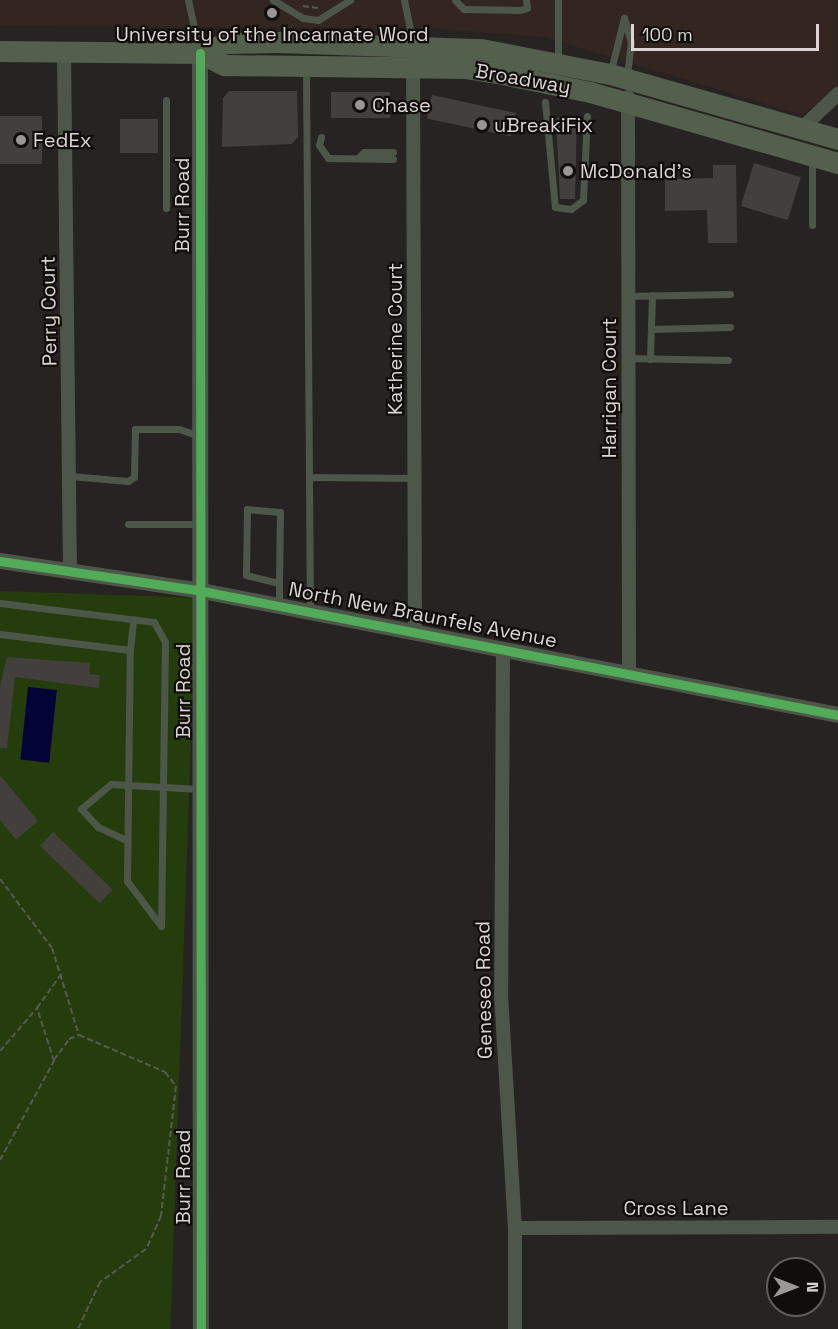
<!DOCTYPE html>
<style>
body{margin:0}
#map{position:relative;width:838px;height:1329px;overflow:hidden;background:#272322;font-family:"Space Grotesk",sans-serif}
div>[style]{position:absolute}
[style*='--x']{left:calc(var(--x)*1px);top:calc(var(--y)*1px);width:calc(var(--w)*1px);rotate:calc(var(--a)*1deg)}
.built>*{inset:0;background:#332621}
.green>*{inset:0;background:#253d0d;transform-origin:0 0}
.water>*{inset:0;background:#040338;transform-origin:0 0}
.building>*{inset:0;background:#423f3d;transform-origin:0 0}
.path>*{height:2px;margin-top:-1px;transform-origin:0;background:repeating-linear-gradient(90deg,#555a51 0 6px,transparent 0 9px)}
.service>*{height:7px;margin:-3.5px;padding:0 3.5px;transform-origin:3.5px;border-radius:3.5px;background:#4d5749}
.minor>*{height:14px;margin:-7px;padding:0 7px;transform-origin:7px;border-radius:7px;background:#4d5749}
.tertiary>*{height:16px;margin:-8px;padding:0 8px;transform-origin:8px;border-radius:8px;background:#4d5749}
.primary>*{height:21px;margin:-10.5px;padding:0 10.5px;transform-origin:10.5px;border-radius:10.5px;background:#52604d}
.cycleway>*{height:9px;margin:-4.5px;padding:0 4.5px;transform-origin:4.5px;border-radius:4.5px;background:#51ab58}
.dots>*{width:16px;height:16px;translate:-50% -50%;box-sizing:border-box;border:3px solid #100d0b;border-radius:50%}
span{translate:-50% -50%;white-space:nowrap;text-align:center;line-height:1.15;-webkit-text-stroke:4.5px #100d0b;paint-order:stroke}
.poi-label{font-size:20px;color:#dbd6d3}
.left{translate:0 -50%;text-align:left}
.street-label{font-size:20px;color:#dbd6d3}
.north{position:absolute;left:766px;top:1257px;width:60px;height:60px;box-sizing:border-box;background:#100d0b;border:2px solid #615d5b;border-radius:50%;rotate:90deg;font-size:16px;font-weight:700;line-height:24px;text-align:center;color:#dbd6d3}
.north::after{content:'';display:block;margin:auto;width:21px;height:27px;background:#9c9795;clip-path:polygon(50% 0,100% 100%,50% 72%,0 100%)}
.scale{position:absolute;left:631px;top:24px;width:188px;height:27px;box-sizing:border-box;border:3px solid #dbd6d3;border-top:0;padding-left:8px;font-size:18px;line-height:21px;white-space:nowrap;color:#dbd6d3;-webkit-text-stroke:4px #100d0b;paint-order:stroke}
</style>
<div id="map">
<div class="built">
<div style="clip-path:polygon(0 0,837px 0,837px 90px,802px 115px,544px 37px,429px 28px,0 26px)"></div>
</div>
<div class="green">
<div style="left:0;top:591px;width:196px;height:738px;rotate:2deg"></div>
</div>
<div class="water">
<div style="left:28px;top:687px;width:29px;height:73px;rotate:6deg"></div>
</div>
<div class="building">
<div style="clip-path:polygon(229px 91px,297px 91px,298px 137px,292px 144px,222px 147px,223px 98px)"></div>
<div style="left:390px;top:92px;width:26px;height:59px;rotate:90deg"></div>
<div style="left:516px;top:113px;width:24px;height:86px;rotate:102deg"></div>
<div style="left:0;top:116px;width:42px;height:48px"></div>
<div style="clip-path:polygon(556px 118px,577px 118px,575px 199px,560px 199px)"></div>
<div style="left:158px;top:119px;width:34px;height:38px;rotate:90deg"></div>
<div style="left:754px;top:163px;width:49px;height:45px;rotate:17deg"></div>
<div style="clip-path:polygon(713px 165px,736px 165px,737px 243px,708px 243px,707px 210px,665px 211px,665px 179px,713px 178px)"></div>
<div style="clip-path:polygon(7px 657px,90px 663px,89px 674px,100px 675px,99px 688px,15px 677px,7px 748px,0 748px,0 686px)"></div>
<div style="clip-path:polygon(0 775px,38px 821px,16px 840px,0 820px)"></div>
<div style="left:53px;top:832px;width:83px;height:19px;rotate:44deg"></div>
</div>
<div class="path">
<div style="--x:303;--y:6;--w:15;--a:8"></div>
<div style="--x:0;--y:879;--w:86;--a:53"></div>
<div style="--x:52;--y:948;--w:91;--a:72.8"></div>
<div style="--x:79;--y:1035;--w:94;--a:23.3"></div>
<div style="--x:165;--y:1072;--w:18;--a:52"></div>
<div style="--x:176;--y:1086;--w:131;--a:96.6"></div>
<div style="--x:161;--y:1216;--w:36;--a:114"></div>
<div style="--x:146;--y:1249;--w:57;--a:144.3"></div>
<div style="--x:100;--y:1282;--w:52;--a:115.1"></div>
<div style="--x:0;--y:1051;--w:57;--a:-49.3"></div>
<div style="--x:54;--y:1060;--w:26;--a:-54"></div>
<div style="--x:69;--y:1039;--w:11;--a:-22"></div>
<div style="--x:0;--y:1160;--w:113;--a:-61.4"></div>
<div style="--x:54;--y:1061;--w:56;--a:-107.8"></div>
<div style="--x:37;--y:1008;--w:43;--a:-54.5"></div>
</div>
<div class="service">
<div style="--x:188;--y:0;--w:51;--a:77.6"></div>
<div style="--x:273;--y:0;--w:35;--a:31"></div>
<div style="--x:303;--y:18;--w:15;--a:8"></div>
<div style="--x:318;--y:20;--w:38;--a:-32"></div>
<div style="--x:404;--y:0;--w:44;--a:78.2"></div>
<div style="--x:455;--y:0;--w:13;--a:45"></div>
<div style="--x:464;--y:9;--w:56;--a:1"></div>
<div style="--x:520;--y:10;--w:7;--a:-16"></div>
<div style="--x:527;--y:8;--w:8;--a:-97"></div>
<div style="--x:624;--y:18;--w:25;--a:74"></div>
<div style="--x:631;--y:42;--w:34;--a:97"></div>
<div style="--x:558;--y:61;--w:61;--a:-90"></div>
<div style="--x:306;--y:69;--w:542;--a:89.58"></div>
<div style="--x:611;--y:70;--w:54;--a:-76"></div>
<div style="--x:545;--y:102;--w:105;--a:84.6"></div>
<div style="--x:555;--y:207;--w:16;--a:7"></div>
<div style="--x:571;--y:209;--w:15;--a:-37"></div>
<div style="--x:583;--y:200;--w:84;--a:-87.3"></div>
<div style="--x:321;--y:137;--w:8;--a:104"></div>
<div style="--x:319;--y:145;--w:16;--a:55"></div>
<div style="--x:328;--y:158;--w:65;--a:0.9"></div>
<div style="--x:358;--y:158;--w:8;--a:-45"></div>
<div style="--x:364;--y:152;--w:29;--a:0"></div>
<div style="--x:812;--y:159;--w:66;--a:90"></div>
<div style="--x:166;--y:208;--w:108;--a:-90"></div>
<div style="--x:628;--y:296;--w:102;--a:-1.1"></div>
<div style="--x:651;--y:329;--w:79;--a:-1.5"></div>
<div style="--x:628;--y:358;--w:100;--a:1.1"></div>
<div style="--x:650;--y:359;--w:64;--a:-88.2"></div>
<div style="--x:70;--y:476;--w:58;--a:4.9"></div>
<div style="--x:128;--y:481;--w:7;--a:-34"></div>
<div style="--x:134;--y:477;--w:48;--a:-88.8"></div>
<div style="--x:135;--y:429;--w:44;--a:0"></div>
<div style="--x:179;--y:429;--w:21;--a:19"></div>
<div style="--x:310;--y:477;--w:105;--a:0.5"></div>
<div style="--x:128;--y:524;--w:71;--a:0"></div>
<div style="--x:0;--y:603;--w:155;--a:7"></div>
<div style="--x:154;--y:622;--w:23;--a:61"></div>
<div style="--x:165;--y:642;--w:284;--a:90.8"></div>
<div style="--x:161;--y:926;--w:56;--a:-127.1"></div>
<div style="--x:127;--y:881;--w:231;--a:-89.3"></div>
<div style="--x:130;--y:650;--w:131;--a:-173"></div>
<div style="--x:279;--y:605;--w:22;--a:-90"></div>
<div style="--x:279;--y:583;--w:71;--a:-89.2"></div>
<div style="--x:280;--y:512;--w:33;--a:-175"></div>
<div style="--x:247;--y:509;--w:66;--a:90.9"></div>
<div style="--x:246;--y:575;--w:34;--a:14"></div>
<div style="--x:130;--y:650;--w:31;--a:-84"></div>
<div style="--x:126;--y:840;--w:31;--a:-155"></div>
<div style="--x:98;--y:827;--w:25;--a:-133"></div>
<div style="--x:81;--y:809;--w:39;--a:-40"></div>
<div style="--x:111;--y:784;--w:88;--a:3.3"></div>
</div>
<div class="minor">
<div style="--x:64;--y:52;--w:517;--a:89.34"></div>
<div style="--x:413;--y:61;--w:571;--a:89.8"></div>
<div style="--x:628;--y:97;--w:577;--a:89.9"></div>
<div style="--x:802;--y:128;--w:50;--a:-43.4"></div>
<div style="--x:503;--y:649;--w:345;--a:90.3"></div>
<div style="--x:501;--y:994;--w:234;--a:86.6"></div>
<div style="--x:515;--y:1228;--w:101;--a:90"></div>
<div style="--x:515;--y:1228;--w:323;--a:-0.2"></div>
</div>
<div class="tertiary">
<div style="--x:200;--y:53;--w:1276;--a:89.96"></div>
<div style="--x:0;--y:561;--w:204;--a:8.4"></div>
<div style="--x:202;--y:591;--w:648;--a:11.03"></div>
</div>
<div class="primary">
<div style="--x:0;--y:51;--w:200;--a:0.6"></div>
<div style="--x:200;--y:53;--w:28;--a:-21"></div>
<div style="--x:226;--y:43;--w:51;--a:-1.1"></div>
<div style="--x:277;--y:42;--w:204;--a:2"></div>
<div style="--x:481;--y:49;--w:131;--a:11"></div>
<div style="--x:610;--y:74;--w:237;--a:15.9"></div>
<div style="--x:200;--y:53;--w:27;--a:27"></div>
<div style="--x:224;--y:65;--w:241;--a:0.7"></div>
<div style="--x:465;--y:68;--w:38;--a:9"></div>
<div style="--x:503;--y:74;--w:89;--a:11.7"></div>
<div style="--x:590;--y:92;--w:258;--a:16"></div>
</div>
<div class="cycleway">
<div style="--x:200;--y:53;--w:1276;--a:89.96"></div>
<div style="--x:0;--y:561;--w:204;--a:8.4"></div>
<div style="--x:202;--y:591;--w:648;--a:11.03"></div>
</div>
<div class="dots">
<div style="left:272px;top:13px;background:#9c9795"></div>
<div style="left:360px;top:105px;background:#9c9795"></div>
<div style="left:482px;top:125px;background:#9c9795"></div>
<div style="left:21px;top:140px;background:#9c9795"></div>
<div style="left:568px;top:171px;background:#9c9795"></div>
</div>
<div class="poi-label">
<span style="left:272px;top:34px">University of the Incarnate Word</span>
<span class="left" style="left:372px;top:105px">Chase</span>
<span class="left" style="left:494px;top:125px">uBreakiFix</span>
<span class="left" style="left:33px;top:140px">FedEx</span>
<span class="left" style="left:580px;top:171px">McDonald's</span>
</div>
<div class="street-label">
<span style="left:523px;top:79px;rotate:10deg">Broadway</span>
<span style="left:182px;top:205px;rotate:-90deg">Burr Road</span>
<span style="left:49px;top:311px;rotate:-91deg">Perry Court</span>
<span style="left:395px;top:339px;rotate:-90deg">Katherine Court</span>
<span style="left:609px;top:388px;rotate:-90deg">Harrigan Court</span>
<span style="left:423px;top:615px;rotate:11deg">North New Braunfels Avenue</span>
<span style="left:183px;top:691px;rotate:-90deg">Burr Road</span>
<span style="left:484px;top:990px;rotate:-91deg">Geneseo Road</span>
<span style="left:183px;top:1177px;rotate:-90deg">Burr Road</span>
<span style="left:676px;top:1208px">Cross Lane</span>
</div>
<div class="north">N</div>
<div class="scale">100 m</div>
</div>
